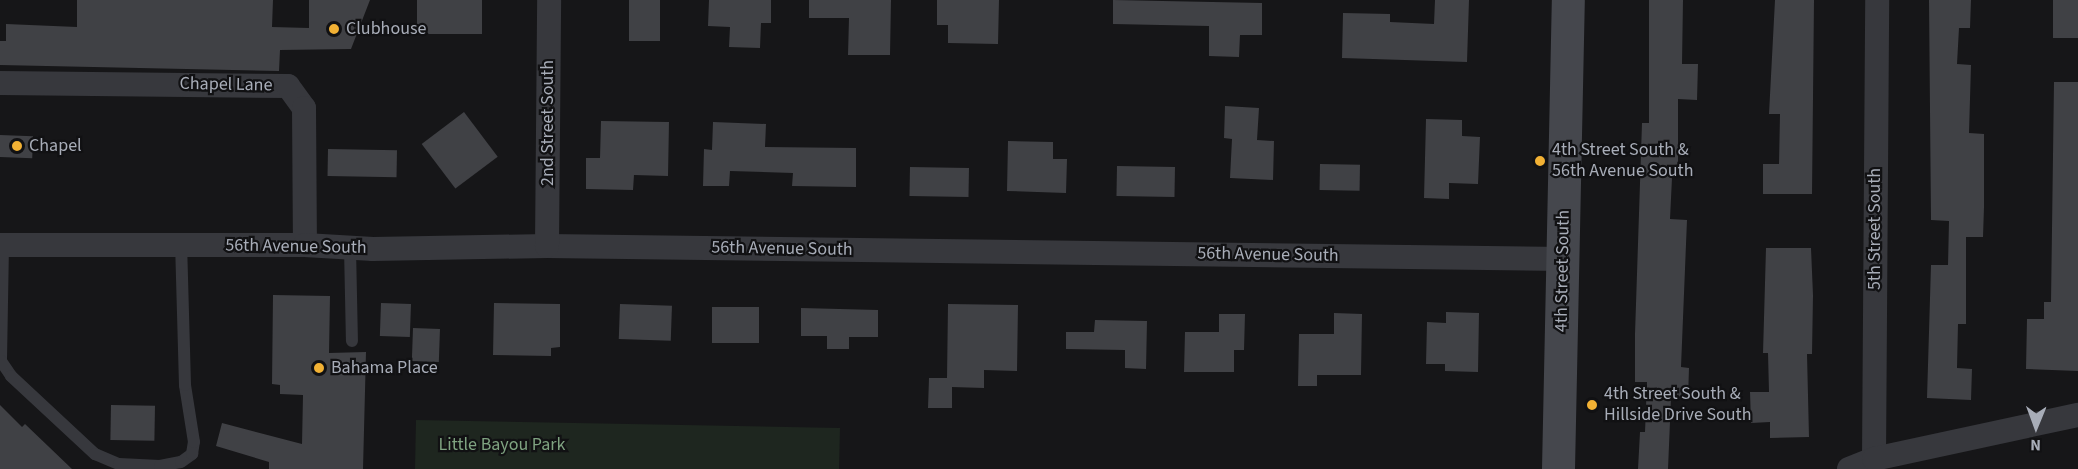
<!DOCTYPE html>
<style>
body{margin:0}
#map{position:relative;width:2078px;height:469px;overflow:hidden;background:#161618;font-family:"Source Sans 3",sans-serif}
div>[style]{position:absolute}
[style*='--x']{left:calc(var(--x)*1px);top:calc(var(--y)*1px);width:calc(var(--w)*1px);rotate:calc(var(--a)*1deg)}
.green>*{inset:0;background:#1e261f}
.building>*{inset:0;background:#404145;transform-origin:0 0}
.lane>*{height:12px;margin:-6px;padding:0 6px;transform-origin:6px;border-radius:6px;background:#37383d}
.street>*{height:24px;margin:-12px;padding:0 12px;transform-origin:12px;border-radius:12px;background:#37383d}
.secondary>*{height:33px;margin:-16.5px;padding:0 16.5px;transform-origin:16.5px;border-radius:16.5px;background:#45474d}
.dots>*{width:16px;height:16px;translate:-50% -50%;box-sizing:border-box;border:3px solid #111113;border-radius:50%}
span{translate:-50% -50%;white-space:nowrap;text-align:center;line-height:1.15;-webkit-text-stroke:4.5px #111113;paint-order:stroke}
.poi-label{font-size:18px;color:#a8adb8}
.left{translate:0 -50%;text-align:left}
.street-label{font-size:18px;color:#a8adb8}
.park-label{font-size:18px;color:#7fa381}
.north{position:absolute;left:2006px;top:397px;width:60px;height:60px;-webkit-text-stroke:4px #111113;paint-order:stroke;rotate:181deg;font-size:16px;font-weight:700;line-height:24px;text-align:center;color:#a8adb8}
.north::after{content:'';display:block;margin:auto;width:21px;height:27px;background:#a8adb8;clip-path:polygon(50% 0,100% 100%,50% 72%,0 100%)}
</style>
<div id="map">
<div class="green">
<div style="clip-path:polygon(416px 420px,840px 428px,839px 469px,415px 469px)"></div>
</div>
<div class="building">
<div style="clip-path:polygon(77px 0,273px 0,272px 27px,309px 28px,309px 0,370px 0,351px 49px,280px 50px,279px 71px,0 65px,0 41px,6px 41px,6px 24px,77px 27px)"></div>
<div style="left:417px;top:0;width:65px;height:34px"></div>
<div style="left:629px;top:0;width:31px;height:41px"></div>
<div style="clip-path:polygon(709px 0,771px 0,771px 23px,761px 23px,760px 48px,729px 47px,730px 27px,708px 26px)"></div>
<div style="clip-path:polygon(809px 0,891px 0,890px 55px,848px 55px,849px 18px,809px 18px)"></div>
<div style="clip-path:polygon(937px 0,999px 0,998px 44px,948px 43px,948px 25px,937px 25px)"></div>
<div style="clip-path:polygon(1113px 0,1262px 3px,1262px 35px,1240px 35px,1239px 57px,1209px 56px,1209px 26px,1113px 24px)"></div>
<div style="clip-path:polygon(1435px 0,1469px 0,1467px 62px,1342px 58px,1343px 13px,1390px 14px,1390px 22px,1434px 24px)"></div>
<div style="clip-path:polygon(1649px 0,1683px 0,1682px 64px,1698px 64px,1697px 100px,1678px 99px,1678px 178px,1672px 178px,1670px 219px,1687px 220px,1681px 367px,1689px 368px,1688px 399px,1671px 398px,1668px 469px,1638px 469px,1640px 432px,1645px 432px,1647px 382px,1635px 382px,1635px 334px,1642px 123px,1649px 123px)"></div>
<div style="clip-path:polygon(1775px 0,1814px 0,1812px 194px,1763px 194px,1763px 164px,1779px 164px,1780px 114px,1769px 114px)"></div>
<div style="clip-path:polygon(1929px 0,1971px 0,1970px 28px,1959px 28px,1957px 64px,1971px 65px,1969px 133px,1984px 134px,1984px 207px,1983px 237px,1966px 237px,1966px 324px,1958px 324px,1957px 368px,1972px 369px,1971px 400px,1927px 398px,1931px 265px,1948px 265px,1949px 221px,1931px 220px)"></div>
<div style="left:2053px;top:0;width:25px;height:38px"></div>
<div style="clip-path:polygon(2054px 82px,2078px 82px,2078px 371px,2026px 369px,2027px 319px,2044px 319px,2044px 302px,2051px 302px)"></div>
<div style="clip-path:polygon(1225px 106px,1259px 108px,1257px 140px,1274px 141px,1273px 180px,1230px 178px,1232px 139px,1224px 138px)"></div>
<div style="left:464px;top:112px;width:56px;height:53px;rotate:53deg"></div>
<div style="clip-path:polygon(1426px 119px,1462px 120px,1462px 136px,1480px 137px,1478px 184px,1449px 183px,1449px 199px,1424px 198px)"></div>
<div style="clip-path:polygon(601px 121px,669px 122px,668px 176px,634px 175px,633px 190px,586px 189px,586px 158px,600px 158px)"></div>
<div style="clip-path:polygon(713px 122px,766px 124px,765px 147px,856px 148px,856px 187px,792px 186px,793px 173px,730px 171px,729px 186px,703px 186px,704px 149px,712px 150px)"></div>
<div style="left:0;top:135px;width:33px;height:22px;rotate:2deg"></div>
<div style="clip-path:polygon(1008px 141px,1053px 142px,1053px 159px,1067px 159px,1066px 193px,1007px 191px)"></div>
<div style="left:328px;top:149px;width:69px;height:27px;rotate:1deg"></div>
<div style="left:1320px;top:164px;width:40px;height:26px;rotate:1deg"></div>
<div style="left:1117px;top:166px;width:58px;height:30px;rotate:1deg"></div>
<div style="left:910px;top:167px;width:59px;height:29px;rotate:1deg"></div>
<div style="clip-path:polygon(1766px 248px,1811px 248px,1813px 295px,1812px 354px,1807px 354px,1809px 437px,1770px 438px,1770px 422px,1751px 423px,1750px 392px,1769px 392px,1768px 353px,1763px 353px)"></div>
<div style="clip-path:polygon(273px 295px,330px 296px,329px 353px,366px 352px,363px 469px,269px 469px,269px 462px,216px 446px,222px 423px,302px 444px,303px 395px,280px 394px,280px 385px,272px 384px)"></div>
<div style="left:381px;top:303px;width:30px;height:33px;rotate:2deg"></div>
<div style="clip-path:polygon(494px 303px,560px 304px,560px 347px,551px 348px,551px 356px,493px 355px)"></div>
<div style="left:620px;top:304px;width:52px;height:35px;rotate:2deg"></div>
<div style="clip-path:polygon(948px 304px,1018px 305px,1017px 371px,984px 370px,984px 388px,952px 387px,952px 408px,928px 408px,929px 378px,947px 378px)"></div>
<div style="left:712px;top:307px;width:47px;height:36px"></div>
<div style="clip-path:polygon(801px 308px,878px 310px,878px 337px,849px 337px,849px 349px,827px 349px,827px 336px,801px 336px)"></div>
<div style="clip-path:polygon(1446px 312px,1479px 313px,1478px 372px,1445px 371px,1445px 364px,1426px 364px,1427px 322px,1446px 323px)"></div>
<div style="clip-path:polygon(1334px 313px,1362px 314px,1361px 375px,1317px 375px,1317px 386px,1298px 386px,1299px 334px,1334px 334px)"></div>
<div style="clip-path:polygon(1219px 314px,1245px 314px,1244px 350px,1234px 350px,1234px 372px,1184px 372px,1185px 332px,1219px 332px)"></div>
<div style="clip-path:polygon(1095px 320px,1147px 321px,1146px 369px,1125px 368px,1125px 350px,1066px 349px,1066px 332px,1094px 332px)"></div>
<div style="left:413px;top:328px;width:27px;height:33px;rotate:2deg"></div>
<div style="clip-path:polygon(0 405px,22px 427px,25px 424px,72px 469px,0 469px)"></div>
<div style="left:111px;top:405px;width:44px;height:35px;rotate:1deg"></div>
</div>
<div class="lane">
<div style="--x:3;--y:245;--w:116;--a:91"></div>
<div style="--x:1;--y:361;--w:18;--a:56"></div>
<div style="--x:11;--y:376;--w:115;--a:42.9"></div>
<div style="--x:95;--y:454;--w:26;--a:23"></div>
<div style="--x:119;--y:464;--w:41;--a:2.8"></div>
<div style="--x:160;--y:466;--w:21;--a:-11"></div>
<div style="--x:181;--y:462;--w:14;--a:-36"></div>
<div style="--x:192;--y:454;--w:12;--a:-81"></div>
<div style="--x:194;--y:442;--w:58;--a:-99"></div>
<div style="--x:185;--y:385;--w:140;--a:-91.6"></div>
<div style="--x:350;--y:248;--w:93;--a:88.8"></div>
</div>
<div class="street">
<div style="--x:0;--y:83;--w:288;--a:0.6"></div>
<div style="--x:288;--y:86;--w:27;--a:54"></div>
<div style="--x:304;--y:108;--w:137;--a:89.6"></div>
<div style="--x:0;--y:245;--w:305;--a:0"></div>
<div style="--x:305;--y:245;--w:68;--a:3.4"></div>
<div style="--x:373;--y:249;--w:174;--a:-1"></div>
<div style="--x:547;--y:246;--w:1017;--a:0.73"></div>
<div style="--x:547;--y:246;--w:246;--a:-89.5"></div>
<div style="--x:1874;--y:459;--w:459;--a:-89.6"></div>
<div style="--x:1849;--y:469;--w:27;--a:-22"></div>
<div style="--x:1874;--y:459;--w:209;--a:-12.2"></div>
</div>
<div class="secondary">
<div style="--x:1558;--y:469;--w:469;--a:-88.8"></div>
</div>
<div class="dots">
<div style="left:334px;top:29px;background:#f2b134"></div>
<div style="left:17px;top:146px;background:#f2b134"></div>
<div style="left:1540px;top:161px;background:#f2b134"></div>
<div style="left:319px;top:368px;background:#f2b134"></div>
<div style="left:1592px;top:405px;background:#f2b134"></div>
</div>
<div class="poi-label">
<span class="left" style="left:346px;top:29px">Clubhouse</span>
<span class="left" style="left:29px;top:146px">Chapel</span>
<span class="left" style="left:1552px;top:161px">4th Street South &amp;<br>56th Avenue South</span>
<span class="left" style="left:331px;top:368px">Bahama Place</span>
<span class="left" style="left:1604px;top:405px">4th Street South &amp;<br>Hillside Drive South</span>
</div>
<div class="street-label">
<span style="left:226px;top:85px;rotate:1deg">Chapel Lane</span>
<span style="left:548px;top:123px;rotate:-90deg">2nd Street South</span>
<span style="left:1875px;top:229px;rotate:-90deg">5th Street South</span>
<span style="left:296px;top:247px;rotate:1deg">56th Avenue South</span>
<span style="left:782px;top:249px;rotate:1deg">56th Avenue South</span>
<span style="left:1268px;top:255px;rotate:1deg">56th Avenue South</span>
<span style="left:1563px;top:271px;rotate:-89deg">4th Street South</span>
</div>
<div class="park-label">
<span style="left:502px;top:445px">Little Bayou Park</span>
</div>
<div class="north">N</div>
</div>
